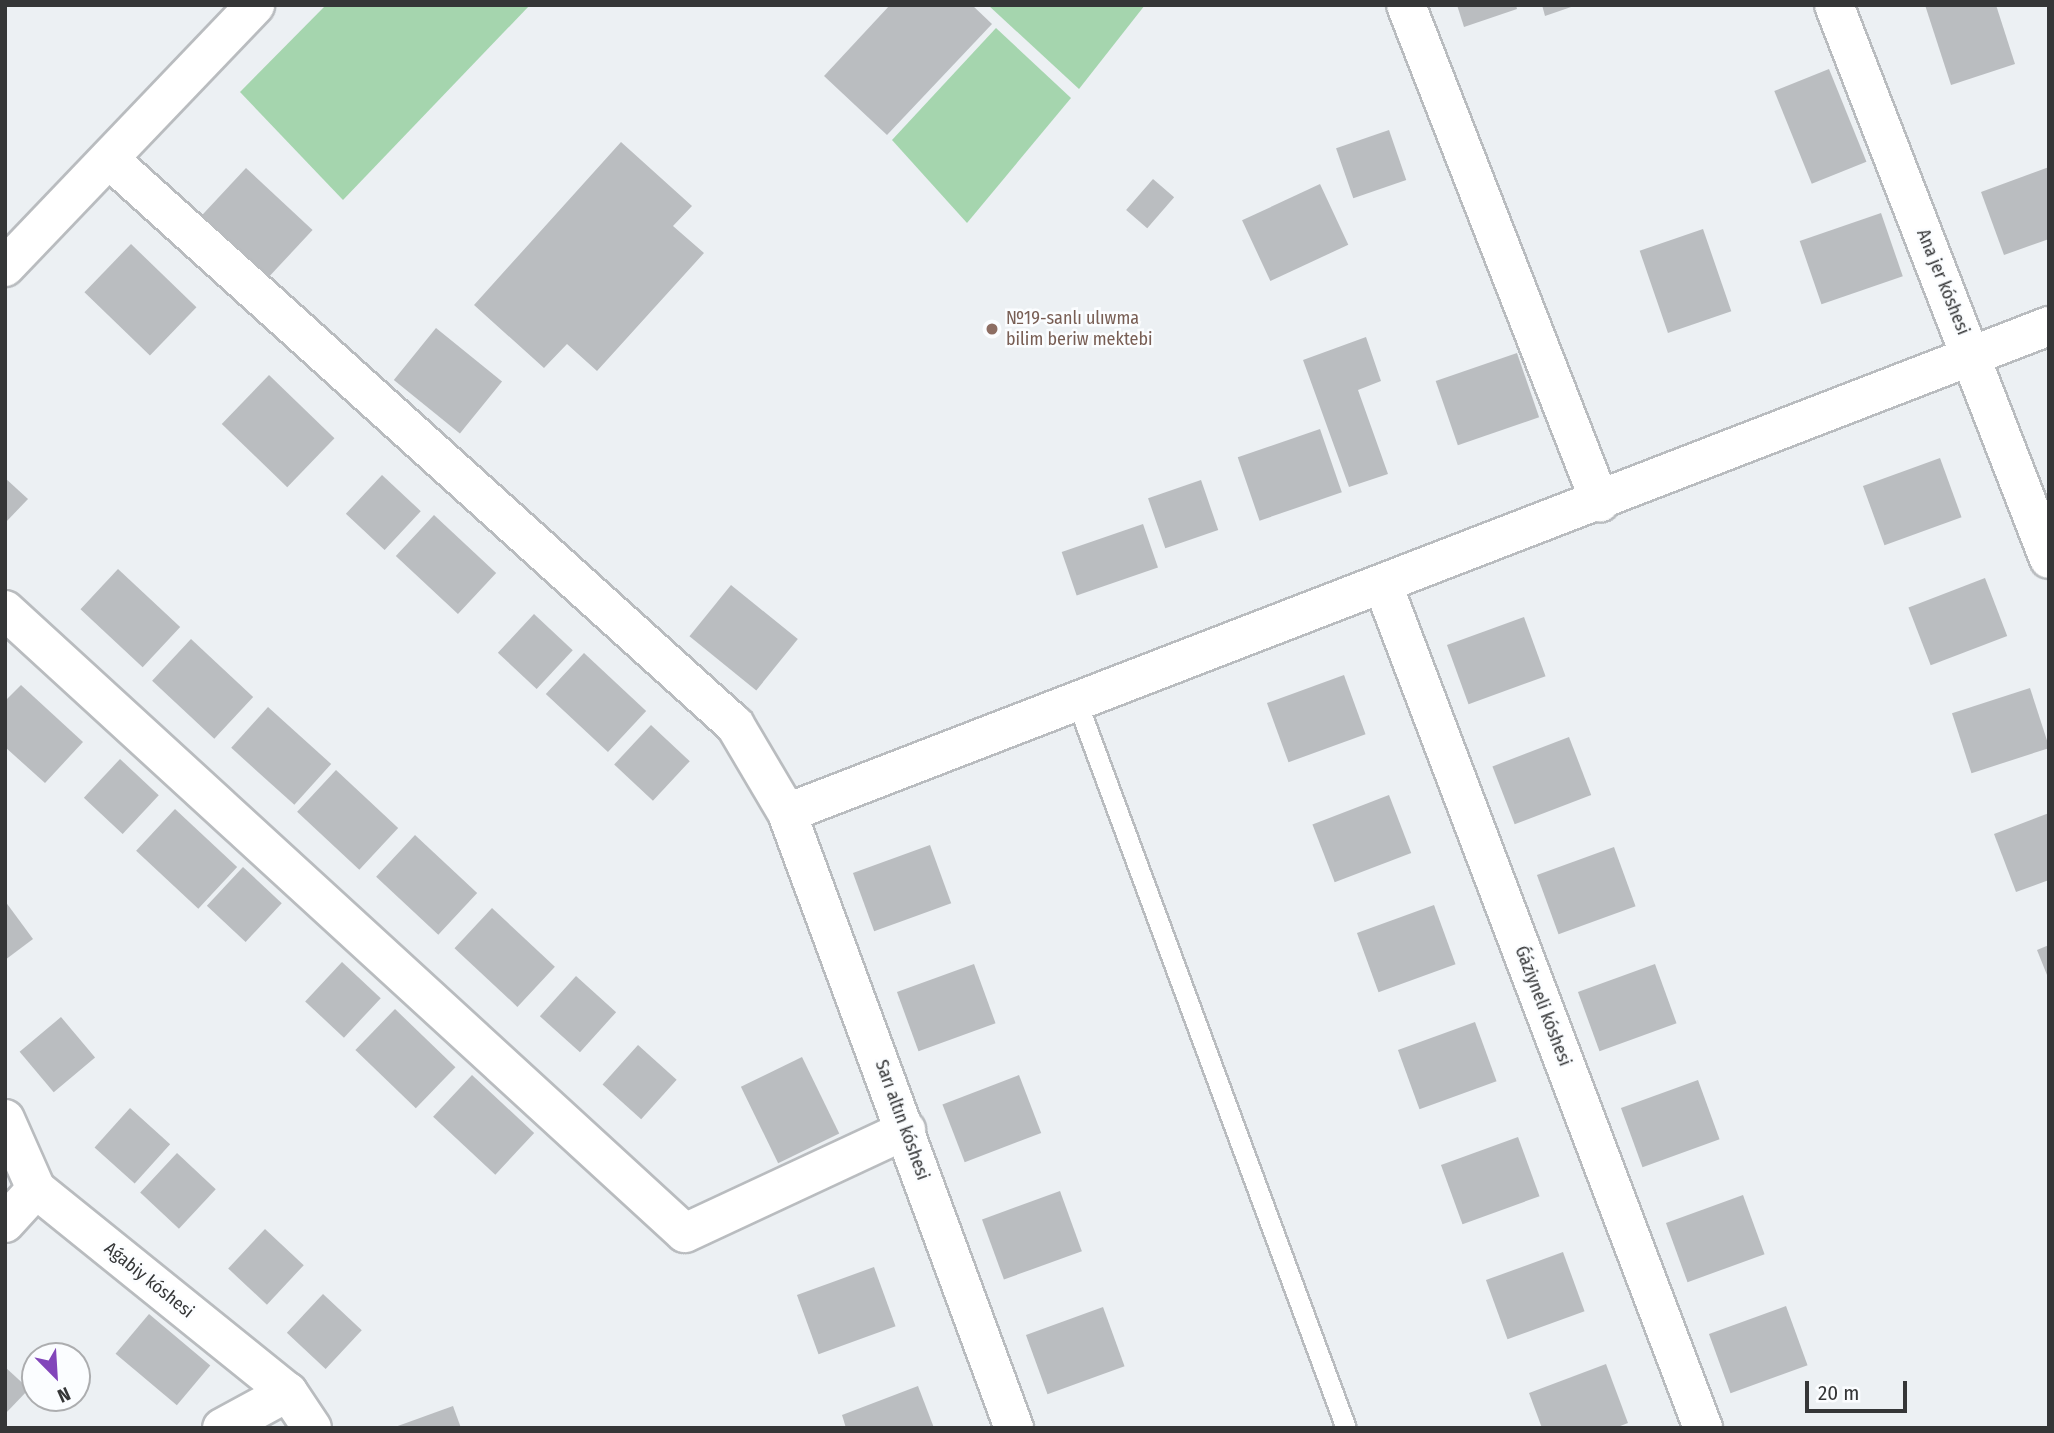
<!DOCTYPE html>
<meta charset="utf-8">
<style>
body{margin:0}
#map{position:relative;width:2054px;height:1433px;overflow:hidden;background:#ecf0f3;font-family:"Fira Sans Condensed",sans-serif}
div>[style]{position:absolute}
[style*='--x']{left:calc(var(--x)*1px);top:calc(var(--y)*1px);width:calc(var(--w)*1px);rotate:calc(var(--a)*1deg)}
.green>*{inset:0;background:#a5d5ae}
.building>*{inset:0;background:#babdc0;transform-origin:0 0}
.roads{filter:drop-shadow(2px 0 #b9bcbf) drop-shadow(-2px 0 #b9bcbf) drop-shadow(0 2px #b9bcbf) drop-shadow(0 -2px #b9bcbf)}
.lane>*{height:19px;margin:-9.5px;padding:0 9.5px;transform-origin:9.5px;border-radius:9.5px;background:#fff}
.street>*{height:38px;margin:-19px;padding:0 19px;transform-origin:19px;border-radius:19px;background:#fff}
.dots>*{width:19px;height:19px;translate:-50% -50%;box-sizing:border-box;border:4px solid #fbfdff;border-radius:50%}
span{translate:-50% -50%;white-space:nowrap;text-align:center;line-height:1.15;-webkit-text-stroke:5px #fbfdff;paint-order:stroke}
.street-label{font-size:18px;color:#353637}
.education-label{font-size:18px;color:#785e54}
.left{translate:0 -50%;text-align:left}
.frame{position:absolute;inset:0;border:7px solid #353637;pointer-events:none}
.north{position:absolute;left:21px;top:1342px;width:70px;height:70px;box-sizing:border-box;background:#fbfdff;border:2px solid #acadaf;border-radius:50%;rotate:156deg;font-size:19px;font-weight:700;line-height:28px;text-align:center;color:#353637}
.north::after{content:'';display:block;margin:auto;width:24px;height:32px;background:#8245ba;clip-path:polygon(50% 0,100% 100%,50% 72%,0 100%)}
.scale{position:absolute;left:1805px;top:1381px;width:102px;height:32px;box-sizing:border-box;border:4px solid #353637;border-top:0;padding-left:9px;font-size:21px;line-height:24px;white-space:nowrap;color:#353637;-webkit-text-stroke:5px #fbfdff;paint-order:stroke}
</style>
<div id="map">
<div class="green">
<div style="clip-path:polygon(326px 5px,530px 5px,343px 200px,240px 92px)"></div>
<div style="clip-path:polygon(988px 5px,1145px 5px,1079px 89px)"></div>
<div style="clip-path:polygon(996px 28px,1071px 98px,967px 223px,892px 140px)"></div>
</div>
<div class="building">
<div style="clip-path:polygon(890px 5px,972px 5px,992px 24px,887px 135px,824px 76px)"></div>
<div style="clip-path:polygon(1457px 5px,1516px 5px,1517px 9px,1464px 27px)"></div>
<div style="clip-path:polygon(1542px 5px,1574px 5px,1574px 6px,1545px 16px)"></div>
<div style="clip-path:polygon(1925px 5px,1996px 5px,2015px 64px,1951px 85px)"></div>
<div style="left:1829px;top:69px;width:100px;height:59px;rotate:68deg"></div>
<div style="left:1389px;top:130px;width:53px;height:56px;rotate:71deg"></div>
<div style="clip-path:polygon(621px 142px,692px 206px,673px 226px,704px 253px,597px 371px,567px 344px,544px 368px,474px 305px)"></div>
<div style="clip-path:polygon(2049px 167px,2049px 239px,2004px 255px,1981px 192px)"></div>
<div style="left:246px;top:168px;width:91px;height:68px;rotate:43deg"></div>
<div style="left:1153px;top:179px;width:28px;height:41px;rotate:41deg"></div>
<div style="left:1320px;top:184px;width:67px;height:86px;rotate:65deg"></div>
<div style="left:1881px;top:213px;width:67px;height:86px;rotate:71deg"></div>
<div style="left:1703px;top:229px;width:87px;height:67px;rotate:71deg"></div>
<div style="left:131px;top:244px;width:91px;height:67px;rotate:44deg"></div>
<div style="left:436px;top:328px;width:85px;height:67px;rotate:39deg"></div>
<div style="clip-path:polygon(1366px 337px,1381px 381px,1358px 390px,1388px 474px,1349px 487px,1303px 360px)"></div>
<div style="left:1517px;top:353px;width:68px;height:86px;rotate:71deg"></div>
<div style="left:269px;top:375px;width:91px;height:68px;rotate:44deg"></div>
<div style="left:1320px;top:429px;width:67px;height:87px;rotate:71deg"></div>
<div style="left:1940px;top:458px;width:63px;height:82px;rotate:70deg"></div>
<div style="left:382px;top:475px;width:53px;height:53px;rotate:43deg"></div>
<div style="clip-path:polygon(5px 478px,28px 499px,5px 523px)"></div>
<div style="left:1201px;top:480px;width:53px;height:56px;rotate:71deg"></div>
<div style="left:434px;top:515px;width:85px;height:56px;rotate:43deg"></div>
<div style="left:1143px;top:524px;width:46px;height:86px;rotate:71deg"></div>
<div style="left:118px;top:569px;width:85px;height:55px;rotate:43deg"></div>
<div style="left:1985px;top:578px;width:62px;height:82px;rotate:69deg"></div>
<div style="left:731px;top:585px;width:86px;height:66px;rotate:39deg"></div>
<div style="left:534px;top:614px;width:53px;height:53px;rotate:43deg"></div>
<div style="left:1524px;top:617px;width:63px;height:82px;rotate:70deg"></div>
<div style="left:191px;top:639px;width:85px;height:57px;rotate:43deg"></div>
<div style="left:584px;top:653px;width:85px;height:56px;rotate:43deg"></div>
<div style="left:1344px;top:675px;width:63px;height:82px;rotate:70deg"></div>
<div style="clip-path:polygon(21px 685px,83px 742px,45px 783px,5px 747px,5px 701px)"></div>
<div style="left:2030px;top:688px;width:63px;height:82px;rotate:72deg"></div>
<div style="left:268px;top:707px;width:85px;height:55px;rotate:42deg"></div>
<div style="left:651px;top:725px;width:53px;height:54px;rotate:43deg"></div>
<div style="left:1569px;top:737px;width:62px;height:82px;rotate:69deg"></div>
<div style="left:120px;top:759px;width:53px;height:53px;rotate:43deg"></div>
<div style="left:336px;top:770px;width:85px;height:57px;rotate:43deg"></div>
<div style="left:1389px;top:795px;width:62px;height:82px;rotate:69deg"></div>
<div style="left:175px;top:809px;width:85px;height:57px;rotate:43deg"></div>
<div style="clip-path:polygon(2049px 813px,2049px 880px,2016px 892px,1994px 834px)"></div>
<div style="left:415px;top:835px;width:85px;height:57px;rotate:43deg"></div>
<div style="left:930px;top:845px;width:62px;height:82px;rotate:70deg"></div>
<div style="left:1614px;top:847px;width:63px;height:82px;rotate:70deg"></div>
<div style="left:243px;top:867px;width:53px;height:53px;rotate:43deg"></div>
<div style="clip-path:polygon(5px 901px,33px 939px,5px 960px)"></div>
<div style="left:1434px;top:905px;width:63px;height:82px;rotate:70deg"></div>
<div style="left:492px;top:908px;width:86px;height:55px;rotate:43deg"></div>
<div style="clip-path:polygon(2049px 945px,2049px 980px,2037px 950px)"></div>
<div style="left:342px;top:962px;width:53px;height:54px;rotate:43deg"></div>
<div style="left:974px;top:964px;width:63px;height:82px;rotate:70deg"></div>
<div style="left:1655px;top:964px;width:63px;height:82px;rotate:70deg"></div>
<div style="left:576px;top:976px;width:54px;height:54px;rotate:42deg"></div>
<div style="left:395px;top:1009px;width:84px;height:57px;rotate:44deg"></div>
<div style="left:61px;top:1017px;width:53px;height:54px;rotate:50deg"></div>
<div style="left:1475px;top:1022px;width:63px;height:82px;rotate:70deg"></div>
<div style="left:638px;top:1045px;width:52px;height:53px;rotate:42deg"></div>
<div style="left:802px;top:1057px;width:85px;height:68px;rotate:64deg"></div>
<div style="left:472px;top:1075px;width:85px;height:57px;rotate:43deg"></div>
<div style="left:1019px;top:1075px;width:62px;height:82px;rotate:69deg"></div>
<div style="left:1698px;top:1080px;width:63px;height:82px;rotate:70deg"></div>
<div style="left:130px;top:1108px;width:54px;height:53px;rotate:42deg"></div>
<div style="left:1518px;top:1137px;width:63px;height:82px;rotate:70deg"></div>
<div style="left:177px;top:1153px;width:53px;height:54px;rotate:43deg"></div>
<div style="left:1060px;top:1191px;width:64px;height:83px;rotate:70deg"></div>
<div style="left:1743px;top:1195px;width:63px;height:82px;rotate:70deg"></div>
<div style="left:265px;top:1229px;width:53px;height:54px;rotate:43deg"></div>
<div style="left:1563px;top:1252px;width:63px;height:82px;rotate:70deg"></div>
<div style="left:874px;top:1267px;width:63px;height:82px;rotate:70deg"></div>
<div style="left:323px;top:1294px;width:53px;height:53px;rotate:43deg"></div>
<div style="left:1786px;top:1306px;width:63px;height:82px;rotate:70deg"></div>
<div style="left:1103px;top:1307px;width:63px;height:82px;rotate:70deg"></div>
<div style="left:149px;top:1314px;width:80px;height:52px;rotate:40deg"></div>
<div style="clip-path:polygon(1606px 1364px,1628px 1423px,1615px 1428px,1542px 1428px,1529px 1393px)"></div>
<div style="clip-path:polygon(5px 1367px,29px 1389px,5px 1414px)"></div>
<div style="clip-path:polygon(918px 1386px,934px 1428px,846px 1428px,842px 1415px)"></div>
<div style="clip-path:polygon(453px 1406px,461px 1428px,395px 1428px,395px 1427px)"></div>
</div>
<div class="roads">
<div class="lane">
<div style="--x:1077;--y:702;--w:774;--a:69.67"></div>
</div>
<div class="street">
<div style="--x:1406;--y:5;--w:534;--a:68.68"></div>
<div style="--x:1834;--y:5;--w:594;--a:68.79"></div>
<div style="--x:109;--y:159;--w:844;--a:42.12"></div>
<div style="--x:735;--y:725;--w:102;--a:59.4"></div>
<div style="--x:787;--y:813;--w:656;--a:69.74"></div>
<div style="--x:5;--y:267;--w:362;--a:-46.3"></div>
<div style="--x:1383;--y:585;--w:902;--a:69.21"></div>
<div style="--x:5;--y:610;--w:922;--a:42.5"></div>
<div style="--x:685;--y:1233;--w:244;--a:-25"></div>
<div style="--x:787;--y:813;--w:1353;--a:-21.1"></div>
<div style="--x:5;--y:1119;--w:77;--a:66.1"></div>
<div style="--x:36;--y:1189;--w:324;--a:38.9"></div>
<div style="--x:288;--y:1392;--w:43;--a:56.3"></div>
<div style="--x:5;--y:1223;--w:46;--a:-47.6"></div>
<div style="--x:222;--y:1428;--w:75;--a:-28.6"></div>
</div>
</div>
<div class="dots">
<div style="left:992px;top:329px;background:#8d6e63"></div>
</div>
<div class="street-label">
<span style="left:1943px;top:282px;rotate:68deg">Ana jer kóshesi</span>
<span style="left:1543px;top:1006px;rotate:69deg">Ǵáziyneli kóshesi</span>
<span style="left:902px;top:1120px;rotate:70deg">Sarı altın kóshesi</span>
<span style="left:149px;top:1280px;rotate:39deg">Aǵabiy kóshesi</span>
</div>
<div class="education-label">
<span class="left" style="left:1006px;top:329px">№19-sanlı ulıwma<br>bilim beriw mektebi</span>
</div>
<div class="frame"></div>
<div class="north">N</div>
<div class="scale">20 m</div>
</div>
